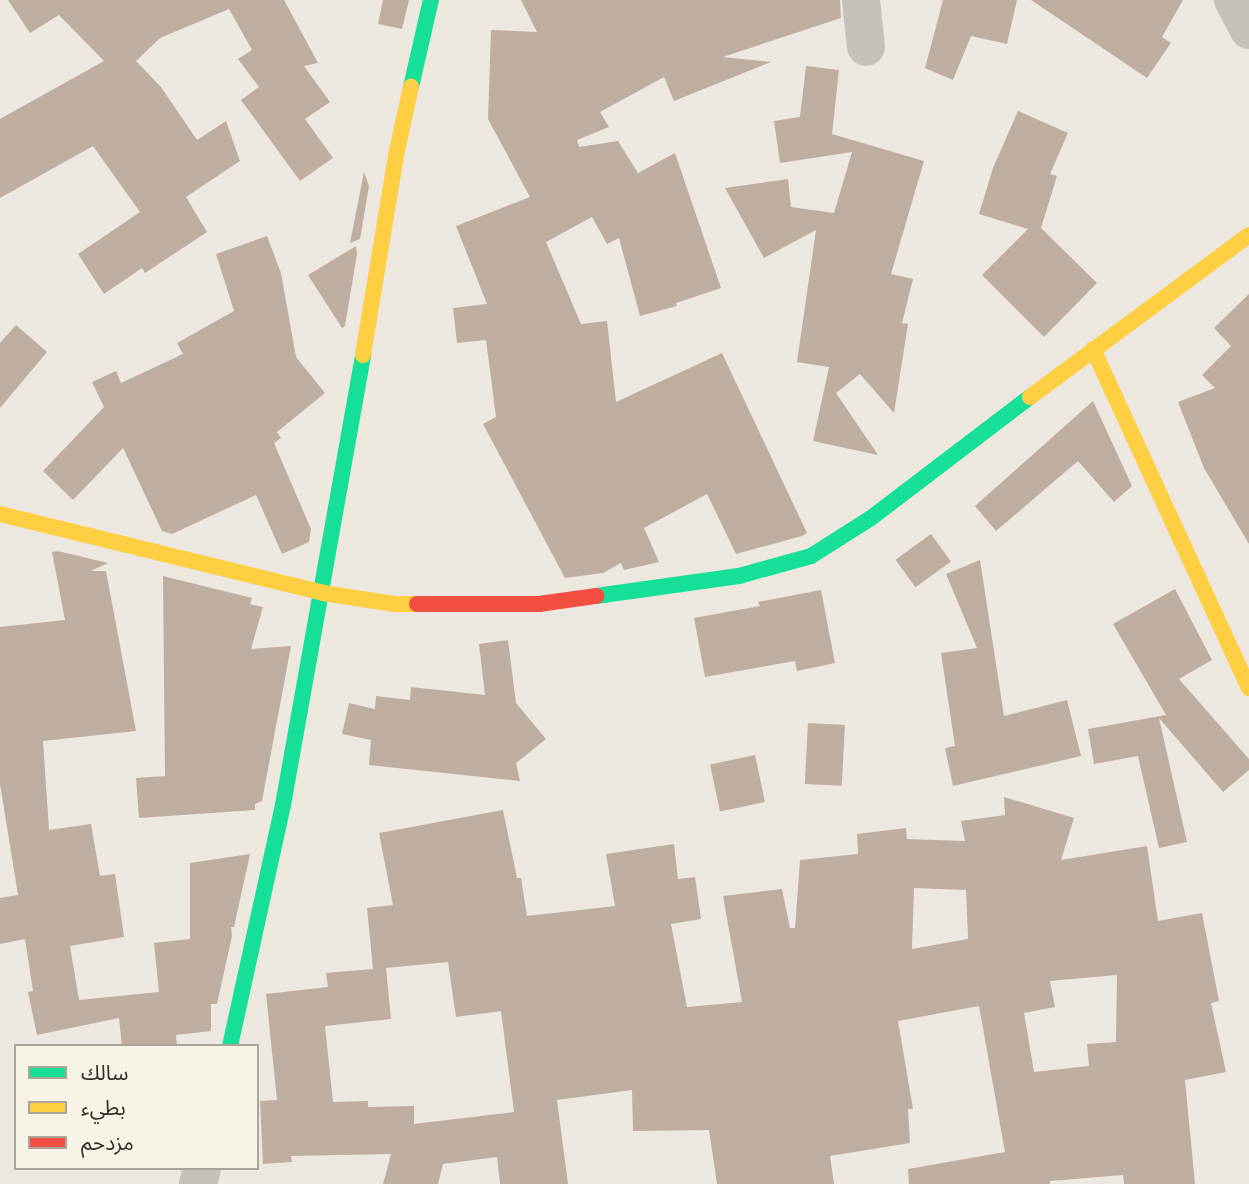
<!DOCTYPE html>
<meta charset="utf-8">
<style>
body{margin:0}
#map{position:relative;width:1249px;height:1184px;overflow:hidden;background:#ece8e0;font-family:Commissioner,"Noto Sans Arabic",sans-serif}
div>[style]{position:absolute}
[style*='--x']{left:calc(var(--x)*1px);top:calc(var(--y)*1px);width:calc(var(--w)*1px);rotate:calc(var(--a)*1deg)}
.building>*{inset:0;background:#beaea2;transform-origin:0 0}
.street>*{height:38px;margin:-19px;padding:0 19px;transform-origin:19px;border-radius:19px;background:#c5c0b9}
.fast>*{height:16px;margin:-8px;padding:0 8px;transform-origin:8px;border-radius:8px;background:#16e098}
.slow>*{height:16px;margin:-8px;padding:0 8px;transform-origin:8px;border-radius:8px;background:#ffcf43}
.jam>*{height:16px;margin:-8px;padding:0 8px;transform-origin:8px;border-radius:8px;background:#f24e42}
span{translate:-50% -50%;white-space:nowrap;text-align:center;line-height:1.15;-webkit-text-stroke:7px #f8f3e7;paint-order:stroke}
.legend{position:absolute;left:14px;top:1044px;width:245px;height:126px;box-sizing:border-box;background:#f8f3e7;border:2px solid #aaa49b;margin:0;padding:9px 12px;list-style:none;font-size:21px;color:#352e28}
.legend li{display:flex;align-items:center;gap:14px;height:35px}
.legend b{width:35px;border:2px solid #aaa49b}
</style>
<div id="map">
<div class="building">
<div style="clip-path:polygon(8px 0,284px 0,318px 63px,304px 66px,330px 102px,305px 119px,333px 158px,300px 181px,241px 100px,259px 87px,238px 59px,252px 50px,229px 9px,160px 38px,136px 61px,161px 87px,197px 140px,226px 121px,240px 161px,186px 197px,207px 232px,145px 273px,142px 268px,104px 294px,78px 254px,140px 212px,93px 146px,0 198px,0 119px,104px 61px,59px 15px,30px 33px)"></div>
<div style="clip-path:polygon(383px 0,409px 0,402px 29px,378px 24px)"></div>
<div style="clip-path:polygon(521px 0,840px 0,841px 18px,723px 57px,771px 62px,674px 101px,664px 77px,600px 112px,609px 127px,577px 140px,579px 147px,618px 141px,638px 173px,675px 153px,721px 288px,676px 303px,677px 306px,640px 316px,619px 238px,607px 244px,592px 217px,546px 242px,581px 324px,607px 321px,616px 402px,722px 353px,807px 533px,802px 536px,736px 554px,707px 494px,644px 528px,659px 562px,624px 570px,621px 563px,603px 573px,565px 578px,483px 424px,496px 417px,486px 340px,457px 343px,453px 308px,487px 304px,456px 226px,530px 197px,488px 119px,491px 30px,537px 32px)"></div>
<div style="clip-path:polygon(943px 0,1017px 0,1007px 44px,971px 36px,953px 80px,925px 68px)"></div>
<div style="clip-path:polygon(1031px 0,1183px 0,1162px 37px,1171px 43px,1147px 78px)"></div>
<div style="clip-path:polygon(806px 66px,839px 70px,832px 134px,924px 161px,891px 274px,913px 279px,902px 323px,908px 324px,894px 413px,860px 374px,836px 393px,878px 455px,813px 441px,829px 367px,797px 362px,816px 230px,764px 258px,725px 188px,788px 179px,791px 207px,834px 213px,852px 152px,780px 163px,774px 121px,800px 117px)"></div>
<div style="clip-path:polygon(1018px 111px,1068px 133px,1050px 174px,1057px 176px,1041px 228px,1097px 283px,1044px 337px,982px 275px,1028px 229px,979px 214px,993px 168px)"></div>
<div style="clip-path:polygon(364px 172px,369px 186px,360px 239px,350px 243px)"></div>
<div style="clip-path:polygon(267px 236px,281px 273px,296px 357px,325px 393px,277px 432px,281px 438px,274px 443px,311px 529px,309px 542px,282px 554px,256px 495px,172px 534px,162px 531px,123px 448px,73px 500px,43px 471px,104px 407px,92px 382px,116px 371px,121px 383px,183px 354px,177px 343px,234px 311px,216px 254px)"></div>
<div style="clip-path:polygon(356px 246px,357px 254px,345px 326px,342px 328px,308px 275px)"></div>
<div style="clip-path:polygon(1249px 294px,1249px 544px,1204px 468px,1178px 402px,1215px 388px,1202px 375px,1231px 346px,1214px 328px)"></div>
<div style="clip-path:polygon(16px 325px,47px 352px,0 408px,0 343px)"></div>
<div style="clip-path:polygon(1093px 401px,1132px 486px,1114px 502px,1078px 461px,996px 531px,975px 506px)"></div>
<div style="left:931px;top:534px;width:34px;height:44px;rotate:54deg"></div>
<div style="clip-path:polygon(58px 551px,108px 563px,91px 571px,106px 571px,136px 731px,43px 741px,49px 830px,91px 824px,100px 876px,115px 874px,124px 937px,70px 946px,79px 1000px,159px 992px,154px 943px,190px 939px,190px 863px,250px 854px,234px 927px,231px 927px,232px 936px,217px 1004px,211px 1004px,211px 1031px,176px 1035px,177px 1046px,122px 1046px,119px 1018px,37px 1035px,28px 992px,33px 991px,25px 939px,0 944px,0 898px,18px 895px,0 784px,0 627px,65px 620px,52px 552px)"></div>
<div style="clip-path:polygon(980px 560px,1004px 716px,1067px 700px,1081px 756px,953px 786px,945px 748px,955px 746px,941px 653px,977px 648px,946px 574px)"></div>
<div style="clip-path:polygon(163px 576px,252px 598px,250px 604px,263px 607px,251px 649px,291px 646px,262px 801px,255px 804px,255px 810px,139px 818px,136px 778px,165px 776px)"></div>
<div style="clip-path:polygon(1175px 589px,1212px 660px,1179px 679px,1249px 759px,1249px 770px,1223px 792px,1159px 718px,1187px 842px,1159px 848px,1138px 756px,1094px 764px,1088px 729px,1166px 715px,1113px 624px)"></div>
<div style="clip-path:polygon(821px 590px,835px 663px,797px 671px,795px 661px,705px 677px,694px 618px,760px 606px,758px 602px)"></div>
<div style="clip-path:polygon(508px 640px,516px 703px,546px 739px,516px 763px,520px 781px,369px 765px,371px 740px,342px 734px,349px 703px,375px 709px,376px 696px,410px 700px,411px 687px,485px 695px,479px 644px)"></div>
<div style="left:808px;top:723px;width:37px;height:61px;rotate:3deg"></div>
<div style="left:755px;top:755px;width:48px;height:46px;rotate:78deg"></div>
<div style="clip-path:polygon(evenodd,1004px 797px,1074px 818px,1061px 860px,1147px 846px,1158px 921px,1202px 913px,1219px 1001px,1211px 1003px,1226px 1072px,1185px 1080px,1195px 1184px,1124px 1184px,1123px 1175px,1050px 1181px,1050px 1184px,909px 1184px,908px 1169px,1005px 1152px,979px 1006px,898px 1021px,913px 1109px,908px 1109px,910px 1143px,830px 1156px,834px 1184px,717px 1184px,709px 1130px,633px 1131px,632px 1090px,557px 1100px,568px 1184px,500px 1184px,497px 1157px,443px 1164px,438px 1184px,383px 1184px,391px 1154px,291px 1156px,292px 1162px,263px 1164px,260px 1101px,277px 1100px,266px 994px,328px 987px,326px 973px,373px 969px,367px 908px,393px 905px,379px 833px,503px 810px,517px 878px,521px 878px,527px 916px,615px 906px,606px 854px,674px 844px,678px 879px,695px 877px,701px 919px,671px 924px,687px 1007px,742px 1002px,723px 896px,782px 889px,790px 928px,795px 928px,800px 860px,858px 854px,857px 834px,906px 828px,907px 839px,965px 841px,961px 821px,1005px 815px,1004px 797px,914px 888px,966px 890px,968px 939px,912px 949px,914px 888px,1004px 797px,448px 962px,456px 1017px,501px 1011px,514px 1112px,414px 1124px,414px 1106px,368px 1107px,368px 1101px,333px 1102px,325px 1026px,391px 1019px,386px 968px,448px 962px,1004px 797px,1117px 975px,1116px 1042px,1087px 1044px,1089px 1066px,1034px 1072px,1024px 1013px,1055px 1007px,1050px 981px,1117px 975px)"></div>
</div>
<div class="street">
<div style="--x:861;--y:0;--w:47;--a:83.9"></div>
<div style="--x:1233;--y:0;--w:34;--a:62"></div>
<div style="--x:198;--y:1184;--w:16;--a:-76"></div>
</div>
<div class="fast">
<div style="--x:411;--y:87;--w:89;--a:-77.1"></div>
<div style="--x:596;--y:596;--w:144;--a:-8"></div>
<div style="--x:739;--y:576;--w:75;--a:-15.5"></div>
<div style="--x:811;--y:556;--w:71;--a:-32.3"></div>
<div style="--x:871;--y:518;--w:200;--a:-37.3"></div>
<div style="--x:230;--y:1046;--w:247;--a:-77.6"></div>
<div style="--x:283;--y:805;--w:457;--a:-79.9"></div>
</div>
<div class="slow">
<div style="--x:1093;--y:349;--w:373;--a:65.3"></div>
<div style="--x:363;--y:355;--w:203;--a:-80.6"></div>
<div style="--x:396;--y:155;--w:70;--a:-77.6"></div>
<div style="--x:1030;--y:397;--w:272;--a:-36.5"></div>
<div style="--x:0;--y:514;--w:333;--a:13.7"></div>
<div style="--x:323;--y:593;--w:72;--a:8.8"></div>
<div style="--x:394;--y:604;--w:23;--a:0"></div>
</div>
<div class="jam">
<div style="--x:417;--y:604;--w:122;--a:0"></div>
<div style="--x:539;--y:604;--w:58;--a:-8"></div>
</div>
<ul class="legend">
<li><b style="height:9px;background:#16e098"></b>سالك</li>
<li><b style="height:9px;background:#ffcf43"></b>بطيء</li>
<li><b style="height:9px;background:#f24e42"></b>مزدحم</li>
</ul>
</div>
